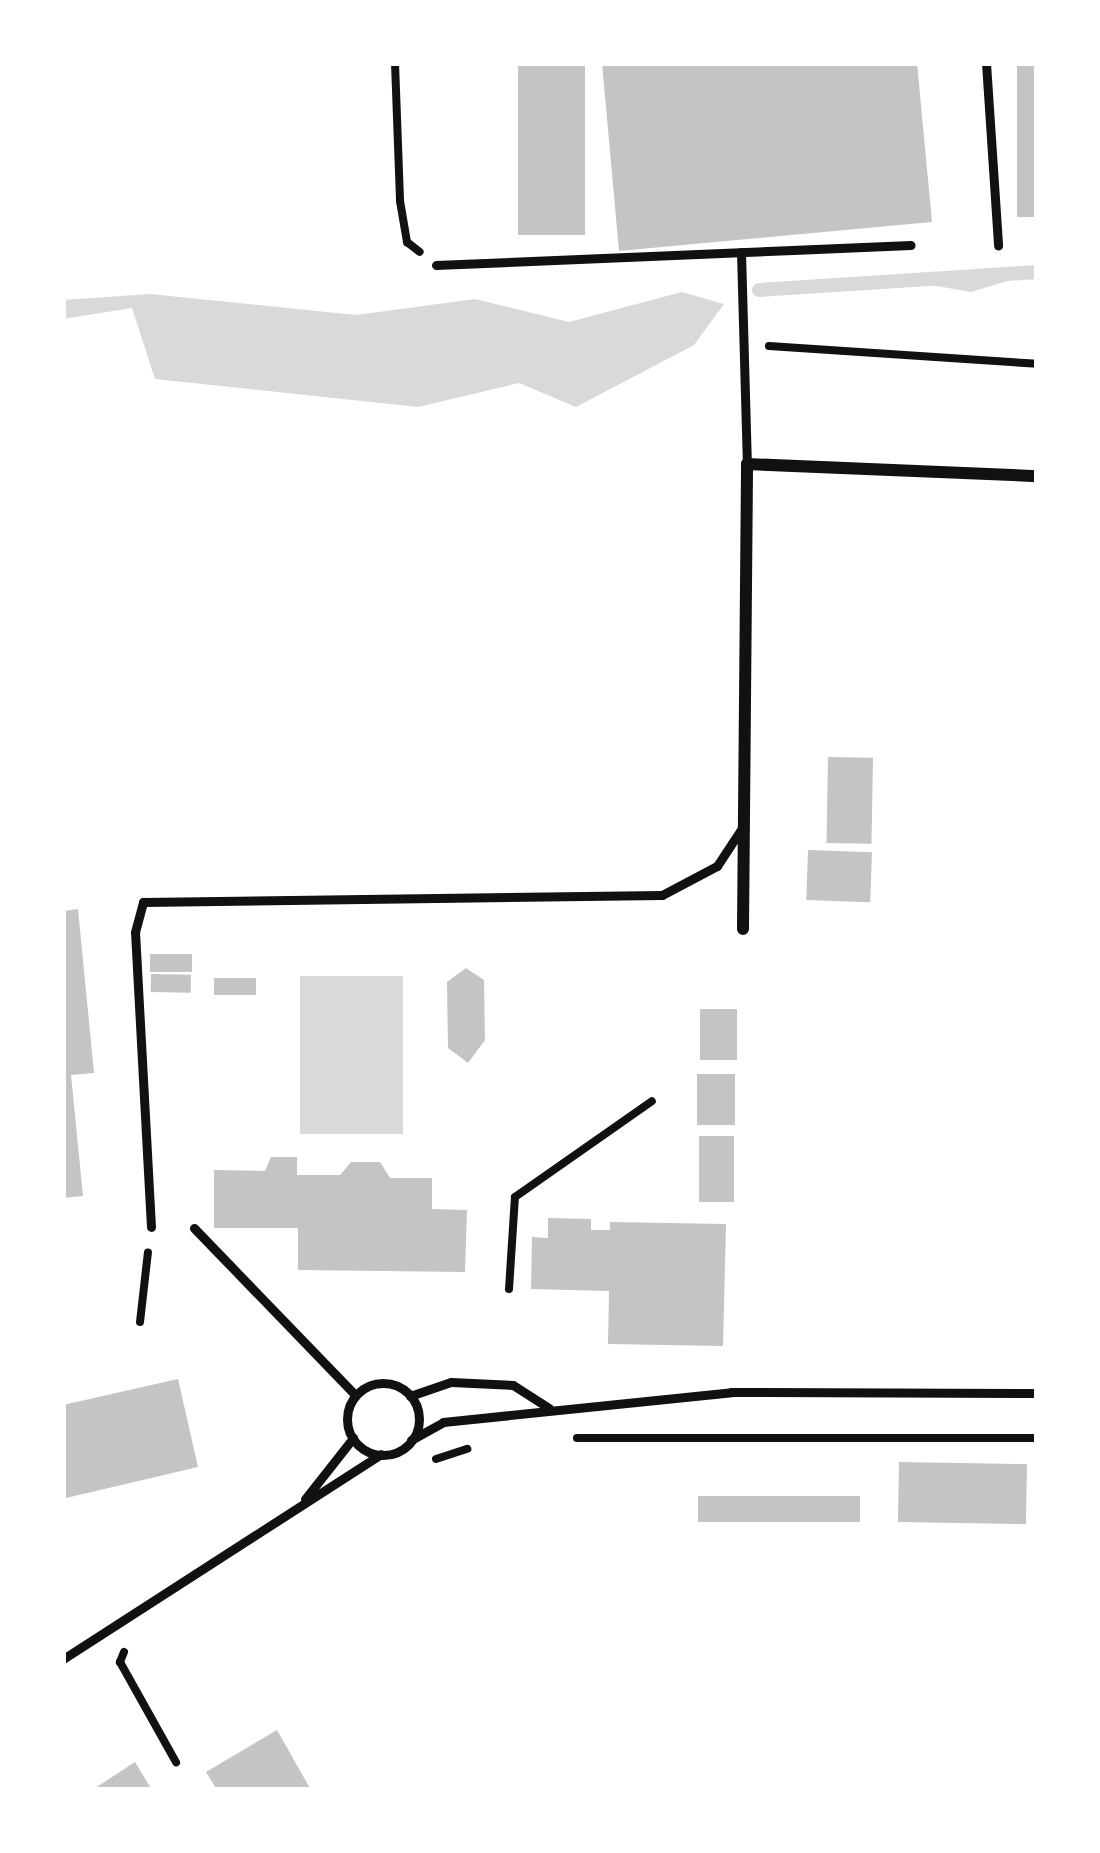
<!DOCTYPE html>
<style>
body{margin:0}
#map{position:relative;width:1100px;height:1853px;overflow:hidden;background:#fff;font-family:Figtree,sans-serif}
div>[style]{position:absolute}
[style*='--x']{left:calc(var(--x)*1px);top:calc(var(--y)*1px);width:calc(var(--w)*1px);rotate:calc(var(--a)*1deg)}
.water>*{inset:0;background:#d9d9d9;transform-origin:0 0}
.stream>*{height:14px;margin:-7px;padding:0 7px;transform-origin:7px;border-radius:7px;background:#d9d9d9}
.building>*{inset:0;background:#c4c4c4;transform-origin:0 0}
.path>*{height:8px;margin:-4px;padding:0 4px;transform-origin:4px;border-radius:4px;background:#111}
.service>*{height:9px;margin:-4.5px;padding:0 4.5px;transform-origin:4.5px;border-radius:4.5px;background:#111}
.service>.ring{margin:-4.5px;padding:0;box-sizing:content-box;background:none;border:9px solid #111;border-radius:50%}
.minor>*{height:12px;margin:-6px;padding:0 6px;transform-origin:6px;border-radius:6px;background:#111}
span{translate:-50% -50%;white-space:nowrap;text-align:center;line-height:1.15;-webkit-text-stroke:12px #fff;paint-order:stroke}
.frame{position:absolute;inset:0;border:66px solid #fff;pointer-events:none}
</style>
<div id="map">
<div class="water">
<div style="clip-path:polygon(1037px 272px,971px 292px,885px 277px,943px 274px)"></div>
<div style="clip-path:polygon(682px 292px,724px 304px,694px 345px,576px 407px,519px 383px,418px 407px,155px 379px,132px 308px,63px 319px,63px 300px,150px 294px,356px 315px,475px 299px,569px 322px)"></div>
<div style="left:403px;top:976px;width:158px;height:103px;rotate:90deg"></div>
</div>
<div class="stream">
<div style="--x:759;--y:290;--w:279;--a:-3.7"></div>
</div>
<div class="building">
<div style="left:518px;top:63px;width:67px;height:172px"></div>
<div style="clip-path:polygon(602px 63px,917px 63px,932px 222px,619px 251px)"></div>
<div style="left:1017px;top:63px;width:20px;height:154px"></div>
<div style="left:828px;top:757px;width:45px;height:86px;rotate:1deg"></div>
<div style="left:808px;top:850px;width:64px;height:50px;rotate:2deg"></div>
<div style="clip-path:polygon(78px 909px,94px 1073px,71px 1075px,83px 1196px,63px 1198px,63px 911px)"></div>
<div style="left:150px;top:954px;width:42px;height:18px"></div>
<div style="clip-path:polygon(466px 968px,484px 980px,485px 1040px,468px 1063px,448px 1048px,447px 982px)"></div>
<div style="left:151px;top:974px;width:40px;height:18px;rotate:1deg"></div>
<div style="left:214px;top:978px;width:42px;height:17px"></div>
<div style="left:700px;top:1009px;width:37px;height:51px"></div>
<div style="left:697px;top:1074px;width:38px;height:51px"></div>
<div style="left:699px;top:1136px;width:35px;height:66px"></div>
<div style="clip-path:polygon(271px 1157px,297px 1157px,297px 1175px,340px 1175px,351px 1162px,380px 1162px,390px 1178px,432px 1178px,432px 1209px,467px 1210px,465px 1272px,298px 1270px,298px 1228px,214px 1228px,214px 1170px,265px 1171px)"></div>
<div style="clip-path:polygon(548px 1218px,591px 1219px,591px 1230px,610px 1230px,610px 1222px,726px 1224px,723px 1346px,608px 1344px,609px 1291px,531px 1289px,532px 1237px,548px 1238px)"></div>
<div style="clip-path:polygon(178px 1379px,198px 1467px,66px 1498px,63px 1405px)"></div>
<div style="left:899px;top:1462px;width:128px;height:60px;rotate:1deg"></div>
<div style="left:698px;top:1496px;width:162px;height:26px"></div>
<div style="clip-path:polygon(277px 1730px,311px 1790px,217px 1790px,206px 1772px)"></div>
<div style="clip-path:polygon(135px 1762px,152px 1790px,92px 1790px)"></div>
</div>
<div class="path">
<div style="--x:395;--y:63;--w:138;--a:87.9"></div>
<div style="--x:400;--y:201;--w:42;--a:80.3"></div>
<div style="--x:407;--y:242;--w:16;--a:38"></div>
<div style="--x:769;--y:346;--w:269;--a:3.8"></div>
<div style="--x:509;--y:1289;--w:92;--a:-86.3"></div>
<div style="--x:515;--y:1197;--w:167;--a:-35"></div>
<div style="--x:140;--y:1322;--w:70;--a:-83.5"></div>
<div style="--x:577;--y:1438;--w:460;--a:0"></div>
<div style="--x:436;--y:1459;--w:33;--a:-18"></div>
<div style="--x:124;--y:1652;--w:11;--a:112"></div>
<div style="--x:120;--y:1662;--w:115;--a:60.8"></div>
</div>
<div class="service">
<div style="--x:986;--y:63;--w:183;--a:86.2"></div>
<div style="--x:741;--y:252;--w:212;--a:88.4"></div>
<div style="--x:436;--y:265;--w:475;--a:-2.4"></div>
<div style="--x:151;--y:1227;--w:295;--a:-93.1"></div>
<div style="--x:135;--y:932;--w:31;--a:-75"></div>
<div style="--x:143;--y:902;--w:519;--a:-0.77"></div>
<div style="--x:662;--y:895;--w:62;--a:-27.8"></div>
<div style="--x:717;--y:866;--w:45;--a:-56.7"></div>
<div style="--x:194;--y:1228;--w:232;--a:46"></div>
<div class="ring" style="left:347px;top:1383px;width:63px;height:63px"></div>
<div style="--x:410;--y:1396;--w:43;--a:-18.9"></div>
<div style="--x:451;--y:1382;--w:62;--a:2.8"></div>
<div style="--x:513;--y:1385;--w:43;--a:32.6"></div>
<div style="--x:411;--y:1440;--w:37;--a:-29"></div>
<div style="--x:443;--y:1422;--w:290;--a:-5.9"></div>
<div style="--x:731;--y:1392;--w:306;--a:0.2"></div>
<div style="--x:305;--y:1499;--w:78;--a:-51.8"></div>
<div style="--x:63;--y:1659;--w:378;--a:-32.8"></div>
</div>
<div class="minor">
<div style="--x:743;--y:929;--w:465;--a:-89.5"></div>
<div style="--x:747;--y:464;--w:290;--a:2.4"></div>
</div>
<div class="frame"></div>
</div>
